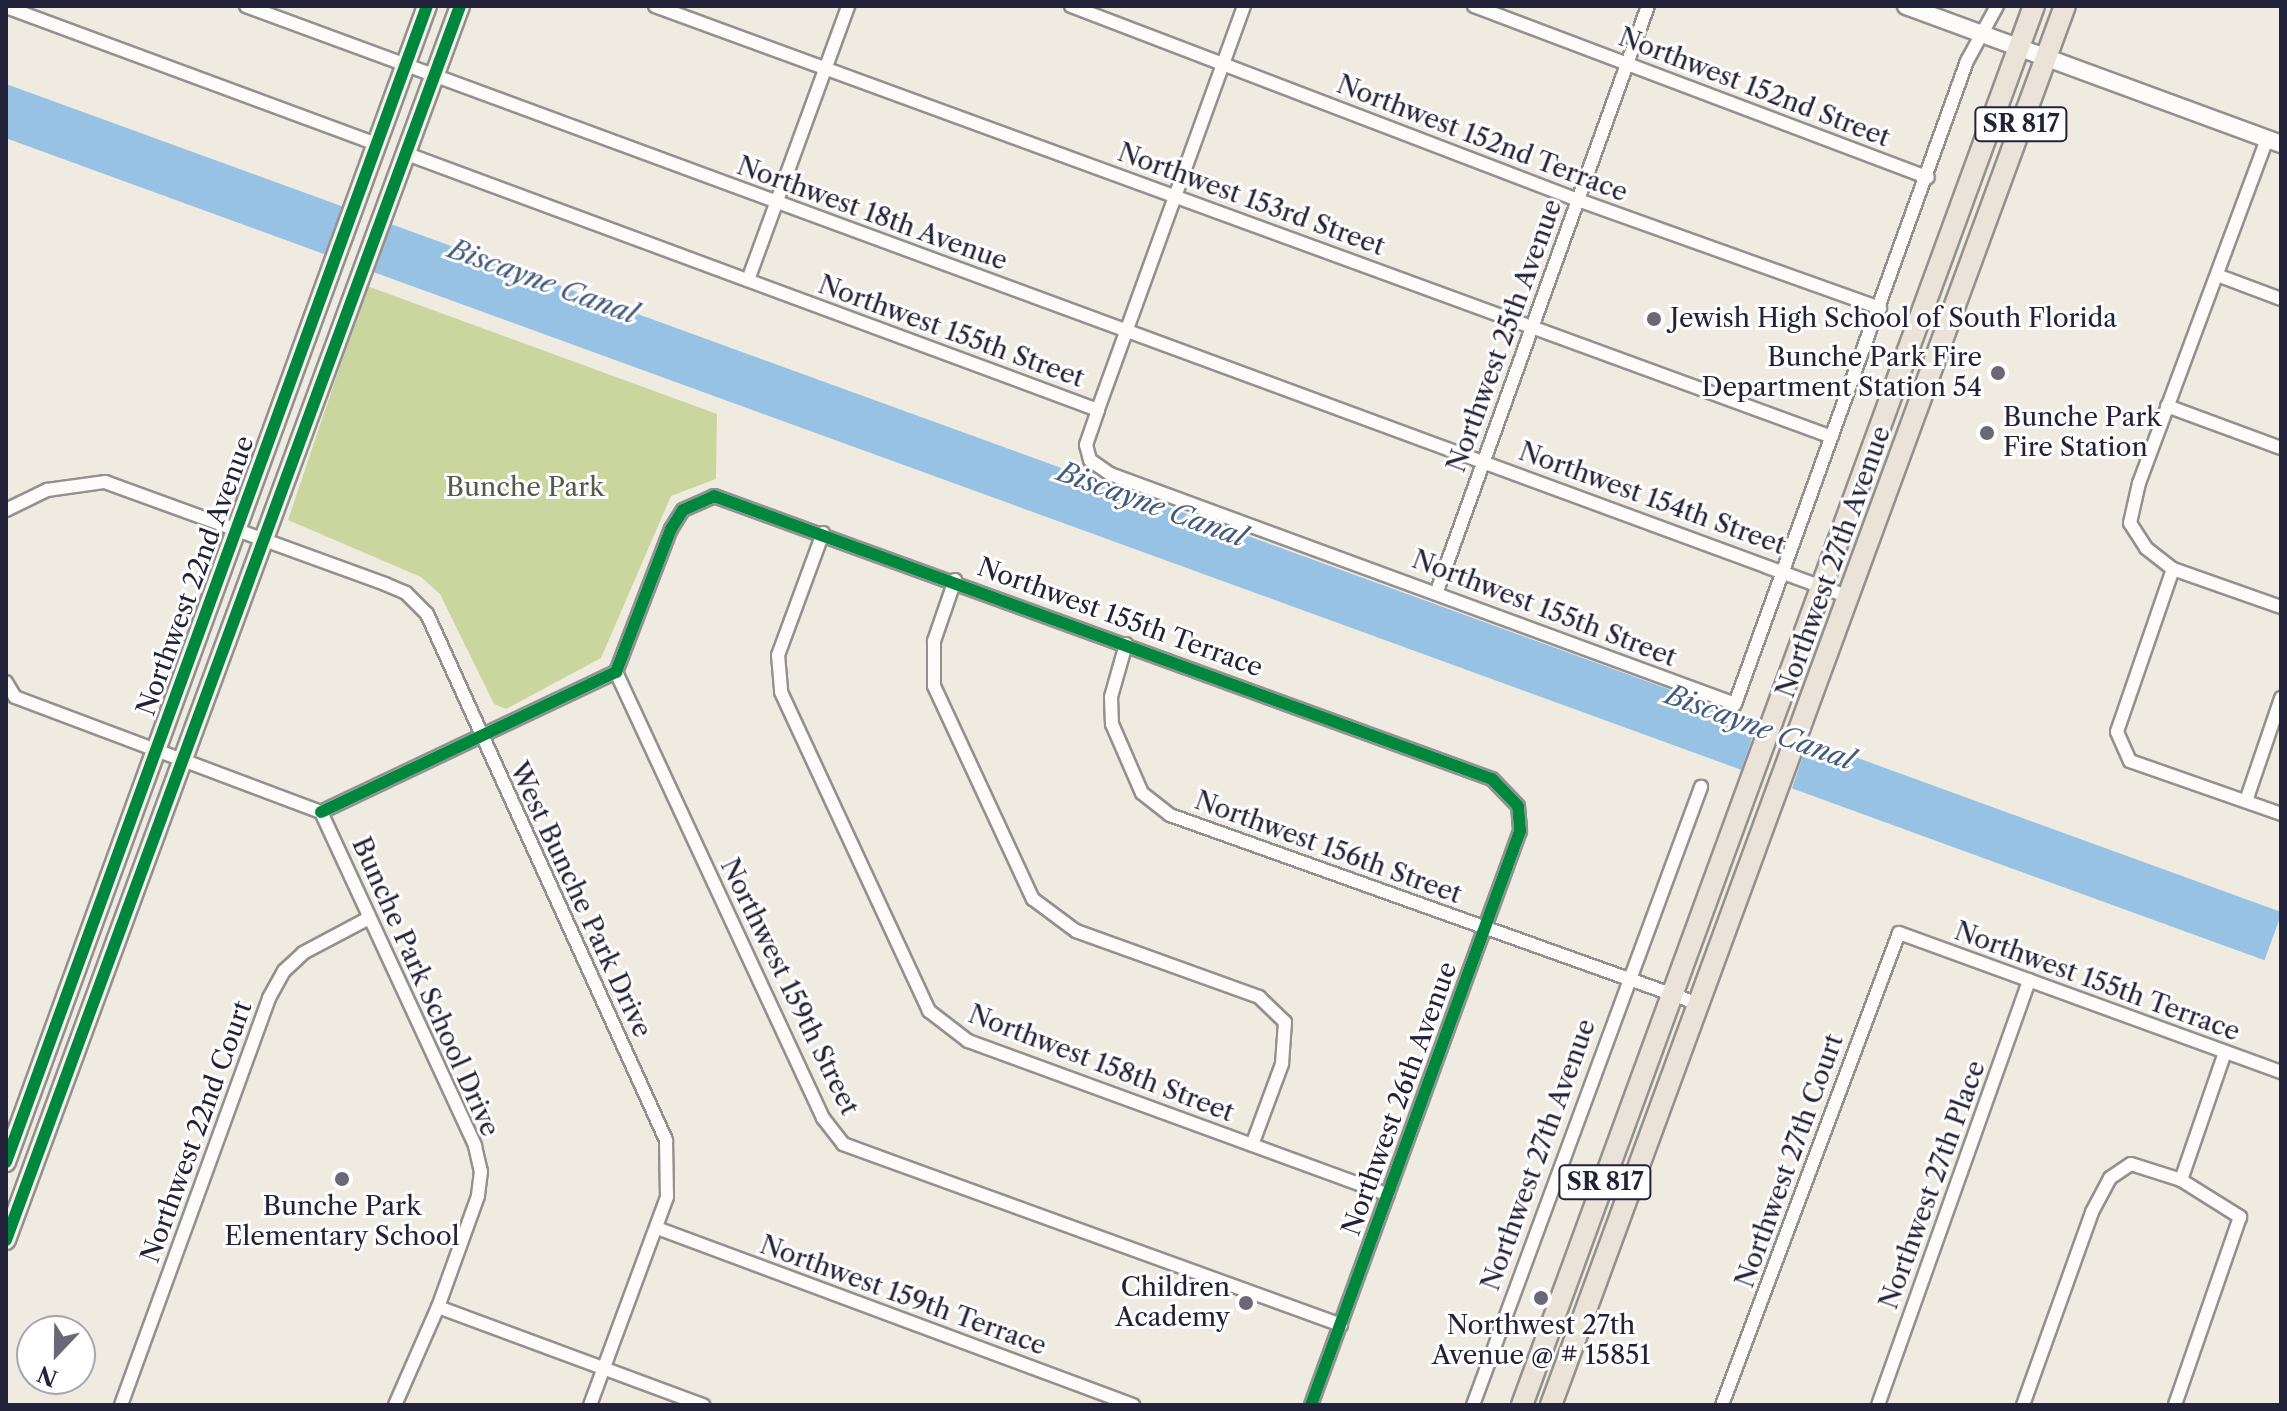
<!DOCTYPE html>
<style>
body{margin:0}
#map{position:relative;width:2287px;height:1411px;overflow:hidden;background:#efebe1;font-family:"Libre Caslon Text",serif}
div>[style]{position:absolute}
[style*='--x']{left:calc(var(--x)*1px);top:calc(var(--y)*1px);width:calc(var(--w)*1px);rotate:calc(var(--a)*1deg)}
.green>*{inset:0;background:#cbd69f}
.water>*{inset:0;background:#97c2e4;transform-origin:0 0}
.pier>*{inset:0;background:#efebe1;transform-origin:0 0}
.roads{filter:drop-shadow(2px 0 #939190) drop-shadow(-2px 0 #939190) drop-shadow(0 2px #939190) drop-shadow(0 -2px #939190)}
.minor>*{height:12px;margin:-6px;padding:0 6px;transform-origin:6px;border-radius:6px;background:#fdfcfa}
.tertiary>*{height:16px;margin:-8px;padding:0 8px;transform-origin:8px;border-radius:8px;background:#fdfcfa}
.secondary>*{height:18px;margin:-9px;padding:0 9px;transform-origin:9px;border-radius:9px;background:#f6f2ec}
.primary>*{height:20px;margin:-10px;padding:0 10px;transform-origin:10px;border-radius:10px;background:#ebe3d8}
.cycleway>*{height:12px;margin:-6px;padding:0 6px;transform-origin:6px;border-radius:6px;background:#00873e}
.dots>*{width:22px;height:22px;translate:-50% -50%;box-sizing:border-box;border:4px solid #fff;border-radius:50%}
span{translate:-50% -50%;white-space:nowrap;text-align:center;line-height:1.15;-webkit-text-stroke:6px #fff;paint-order:stroke}
.shield-label span{padding:2px 6px;background:#fff;border:2px solid;border-radius:6px;-webkit-text-stroke-width:0}
.shield-label{font-size:24px;color:#22223b;font-weight:700}
.street-label{font-size:26px;color:#22223b}
.poi-label{font-size:26px;color:#22223b}
.left{translate:0 -50%;text-align:left}
.right{translate:-100% -50%;text-align:right}
.park-label{font-size:26px;color:#535b4b}
.water-label{font-size:28px;color:#425b7f;font-style:italic}
.frame{position:absolute;inset:0;border:8px solid #22223b;pointer-events:none}
.north{position:absolute;left:16px;top:1315px;width:80px;height:80px;box-sizing:border-box;background:#fff;border:2px solid #a7a7b1;border-radius:50%;rotate:202deg;font-size:22px;font-weight:700;line-height:32px;text-align:center;color:#22223b}
.north::after{content:'';display:block;margin:auto;width:28px;height:36px;background:#6a6875;clip-path:polygon(50% 0,100% 100%,50% 72%,0 100%)}
</style>
<div id="map">
<div class="green">
<div style="clip-path:polygon(367px 286px,717px 414px,716px 479px,671px 496px,601px 658px,506px 709px,494px 704px,440px 594px,421px 577px,288px 520px)"></div>
</div>
<div class="water">
<div style="left:6px;top:84px;width:2422px;height:51px;rotate:20deg"></div>
</div>
<div class="pier">
<div style="left:347px;top:204px;width:46px;height:55px;rotate:20deg"></div>
<div style="left:1758px;top:721px;width:54px;height:53px;rotate:19deg"></div>
</div>
<div class="roads">
<div class="minor">
<div style="--x:246;--y:6;--w:1708;--a:20.24"></div>
<div style="--x:655;--y:6;--w:1253;--a:20.11"></div>
<div style="--x:1071;--y:6;--w:543;--a:20.94"></div>
<div style="--x:1578;--y:200;--w:321;--a:19.7"></div>
<div style="--x:1244;--y:6;--w:430;--a:109.9"></div>
<div style="--x:1098;--y:410;--w:37;--a:109"></div>
<div style="--x:1086;--y:445;--w:16;--a:75"></div>
<div style="--x:1090;--y:460;--w:24;--a:35"></div>
<div style="--x:1110;--y:474;--w:666;--a:20.2"></div>
<div style="--x:1735;--y:704;--w:684;--a:-70.16"></div>
<div style="--x:1967;--y:61;--w:63;--a:-61.4"></div>
<div style="--x:1474;--y:6;--w:485;--a:20.7"></div>
<div style="--x:6;--y:7;--w:395;--a:20.3"></div>
<div style="--x:2267;--y:139;--w:367;--a:110.4"></div>
<div style="--x:2139;--y:483;--w:41;--a:102.7"></div>
<div style="--x:2130;--y:523;--w:30;--a:57"></div>
<div style="--x:2146;--y:548;--w:34;--a:38"></div>
<div style="--x:2173;--y:569;--w:114;--a:19.4"></div>
<div style="--x:407;--y:154;--w:737;--a:20.33"></div>
<div style="--x:2217;--y:275;--w:68;--a:20.6"></div>
<div style="--x:748;--y:280;--w:292;--a:-69.9"></div>
<div style="--x:2167;--y:406;--w:121;--a:20.2"></div>
<div style="--x:6;--y:510;--w:46;--a:-26"></div>
<div style="--x:47;--y:490;--w:59;--a:-7.9"></div>
<div style="--x:105;--y:482;--w:298;--a:20"></div>
<div style="--x:385;--y:584;--w:23;--a:23"></div>
<div style="--x:406;--y:593;--w:30;--a:45"></div>
<div style="--x:427;--y:614;--w:578;--a:65.56"></div>
<div style="--x:666;--y:1140;--w:57;--a:89"></div>
<div style="--x:667;--y:1197;--w:222;--a:110.3"></div>
<div style="--x:823;--y:533;--w:130;--a:110.2"></div>
<div style="--x:778;--y:655;--w:37;--a:85"></div>
<div style="--x:781;--y:692;--w:352;--a:65.1"></div>
<div style="--x:929;--y:1011;--w:49;--a:37.6"></div>
<div style="--x:968;--y:1041;--w:447;--a:20.1"></div>
<div style="--x:2173;--y:569;--w:172;--a:109"></div>
<div style="--x:2117;--y:732;--w:32;--a:66"></div>
<div style="--x:2130;--y:761;--w:160;--a:19.3"></div>
<div style="--x:955;--y:580;--w:65;--a:109"></div>
<div style="--x:934;--y:641;--w:45;--a:90"></div>
<div style="--x:934;--y:686;--w:235;--a:65.1"></div>
<div style="--x:1033;--y:899;--w:54;--a:36.7"></div>
<div style="--x:1076;--y:931;--w:195;--a:19.8"></div>
<div style="--x:1259;--y:997;--w:36;--a:44"></div>
<div style="--x:1285;--y:1022;--w:42;--a:94.1"></div>
<div style="--x:1282;--y:1064;--w:86;--a:110.3"></div>
<div style="--x:1437;--y:591;--w:622;--a:-70.17"></div>
<div style="--x:1126;--y:644;--w:55;--a:105.8"></div>
<div style="--x:1111;--y:697;--w:27;--a:88"></div>
<div style="--x:1112;--y:724;--w:75;--a:66.5"></div>
<div style="--x:1142;--y:793;--w:36;--a:38"></div>
<div style="--x:1170;--y:815;--w:562;--a:19.66"></div>
<div style="--x:616;--y:672;--w:492;--a:65.1"></div>
<div style="--x:823;--y:1118;--w:33;--a:52"></div>
<div style="--x:843;--y:1144;--w:530;--a:19.97"></div>
<div style="--x:6;--y:682;--w:17;--a:59"></div>
<div style="--x:15;--y:697;--w:327;--a:20.6"></div>
<div style="--x:2246;--y:801;--w:109;--a:-71.2"></div>
<div style="--x:321;--y:812;--w:327;--a:-25.4"></div>
<div style="--x:616;--y:672;--w:153;--a:-69"></div>
<div style="--x:671;--y:529;--w:22;--a:-58"></div>
<div style="--x:683;--y:510;--w:34;--a:-24"></div>
<div style="--x:714;--y:496;--w:828;--a:19.99"></div>
<div style="--x:1492;--y:779;--w:37;--a:46"></div>
<div style="--x:1518;--y:806;--w:25;--a:85"></div>
<div style="--x:1520;--y:831;--w:611;--a:110.01"></div>
<div style="--x:321;--y:812;--w:368;--a:65.2"></div>
<div style="--x:475;--y:1146;--w:26;--a:77"></div>
<div style="--x:481;--y:1171;--w:25;--a:97"></div>
<div style="--x:478;--y:1196;--w:118;--a:109.8"></div>
<div style="--x:438;--y:1307;--w:107;--a:113.7"></div>
<div style="--x:2181;--y:1180;--w:135;--a:-71"></div>
<div style="--x:657;--y:1228;--w:508;--a:20.4"></div>
<div style="--x:438;--y:1307;--w:283;--a:20.3"></div>
<div style="--x:121;--y:1405;--w:433;--a:-70"></div>
<div style="--x:269;--y:998;--w:31;--a:-61"></div>
<div style="--x:284;--y:971;--w:26;--a:-43"></div>
<div style="--x:303;--y:953;--w:75;--a:-27.9"></div>
<div style="--x:1473;--y:1405;--w:659;--a:-69.75"></div>
<div style="--x:1722;--y:1405;--w:504;--a:-69.44"></div>
<div style="--x:1899;--y:933;--w:407;--a:20"></div>
<div style="--x:1878;--y:1405;--w:451;--a:-70.4"></div>
<div style="--x:2023;--y:1405;--w:205;--a:-70.3"></div>
<div style="--x:2092;--y:1212;--w:38;--a:-62"></div>
<div style="--x:2110;--y:1178;--w:25;--a:-34"></div>
<div style="--x:2131;--y:1164;--w:52;--a:17.7"></div>
<div style="--x:2181;--y:1180;--w:70;--a:32.1"></div>
<div style="--x:2240;--y:1217;--w:199;--a:109.1"></div>
</div>
<div class="tertiary">
<div style="--x:1906;--y:6;--w:400;--a:20.2"></div>
</div>
<div class="secondary">
<div style="--x:6;--y:1162;--w:1230;--a:-69.99"></div>
<div style="--x:6;--y:1240;--w:1315;--a:-69.8"></div>
</div>
<div class="primary">
<div style="--x:1522;--y:1405;--w:1490;--a:-69.9"></div>
<div style="--x:1551;--y:1405;--w:1490;--a:-69.83"></div>
</div>
</div>
<div class="cycleway">
<div style="--x:321;--y:812;--w:327;--a:-25.4"></div>
<div style="--x:616;--y:672;--w:153;--a:-69"></div>
<div style="--x:671;--y:529;--w:22;--a:-58"></div>
<div style="--x:683;--y:510;--w:34;--a:-24"></div>
<div style="--x:714;--y:496;--w:828;--a:19.99"></div>
<div style="--x:1492;--y:779;--w:37;--a:46"></div>
<div style="--x:1518;--y:806;--w:25;--a:85"></div>
<div style="--x:1520;--y:831;--w:611;--a:110.01"></div>
<div style="--x:6;--y:1162;--w:1230;--a:-69.99"></div>
<div style="--x:6;--y:1240;--w:1315;--a:-69.8"></div>
</div>
<div class="dots">
<div style="left:1654px;top:319px;background:#6a6875"></div>
<div style="left:1998px;top:373px;background:#6a6875"></div>
<div style="left:1987px;top:433px;background:#6a6875"></div>
<div style="left:342px;top:1179px;background:#6a6875"></div>
<div style="left:1541px;top:1298px;background:#6a6875"></div>
<div style="left:1246px;top:1303px;background:#6a6875"></div>
</div>
<div class="shield-label">
<span style="left:2021px;top:124px">SR 817</span>
<span style="left:1605px;top:1182px">SR 817</span>
</div>
<div class="street-label">
<span style="left:1754px;top:88px;rotate:21deg">Northwest 152nd Street</span>
<span style="left:1482px;top:139px;rotate:21deg">Northwest 152nd Terrace</span>
<span style="left:1251px;top:200px;rotate:20deg">Northwest 153rd Street</span>
<span style="left:872px;top:214px;rotate:20deg">Northwest 18th Avenue</span>
<span style="left:951px;top:332px;rotate:20deg">Northwest 155th Street</span>
<span style="left:1505px;top:336px;rotate:-70deg">Northwest 25th Avenue</span>
<span style="left:1652px;top:499px;rotate:20deg">Northwest 154th Street</span>
<span style="left:1834px;top:562px;rotate:-70deg">Northwest 27th Avenue</span>
<span style="left:196px;top:576px;rotate:-70deg">Northwest 22nd Avenue</span>
<span style="left:1544px;top:609px;rotate:21deg">Northwest 155th Street</span>
<span style="left:1120px;top:618px;rotate:20deg">Northwest 155th Terrace</span>
<span style="left:1328px;top:848px;rotate:20deg">Northwest 156th Street</span>
<span style="left:580px;top:900px;rotate:65deg">West Bunche Park Drive</span>
<span style="left:2097px;top:982px;rotate:20deg">Northwest 155th Terrace</span>
<span style="left:425px;top:987px;rotate:66deg">Bunche Park School Drive</span>
<span style="left:789px;top:987px;rotate:64deg">Northwest 159th Street</span>
<span style="left:1101px;top:1064px;rotate:21deg">Northwest 158th Street</span>
<span style="left:1400px;top:1099px;rotate:-70deg">Northwest 26th Avenue</span>
<span style="left:197px;top:1132px;rotate:-70deg">Northwest 22nd Court</span>
<span style="left:1539px;top:1155px;rotate:-70deg">Northwest 27th Avenue</span>
<span style="left:1790px;top:1161px;rotate:-70deg">Northwest 27th Court</span>
<span style="left:1933px;top:1185px;rotate:-70deg">Northwest 27th Place</span>
<span style="left:903px;top:1296px;rotate:20deg">Northwest 159th Terrace</span>
</div>
<div class="poi-label">
<span class="left" style="left:1670px;top:319px">Jewish High School of South Florida</span>
<span class="right" style="left:1982px;top:373px">Bunche Park Fire<br>Department Station 54</span>
<span class="left" style="left:2003px;top:433px">Bunche Park<br>Fire Station</span>
<span style="left:342px;top:1222px">Bunche Park<br>Elementary School</span>
<span class="right" style="left:1230px;top:1303px">Children<br>Academy</span>
<span style="left:1541px;top:1341px">Northwest 27th<br>Avenue @ # 15851</span>
</div>
<div class="park-label">
<span style="left:525px;top:488px">Bunche Park</span>
</div>
<div class="water-label">
<span style="left:543px;top:281px;rotate:20deg">Biscayne Canal</span>
<span style="left:1152px;top:504px;rotate:20deg">Biscayne Canal</span>
<span style="left:1760px;top:727px;rotate:20deg">Biscayne Canal</span>
</div>
<div class="frame"></div>
<div class="north">N</div>
</div>
